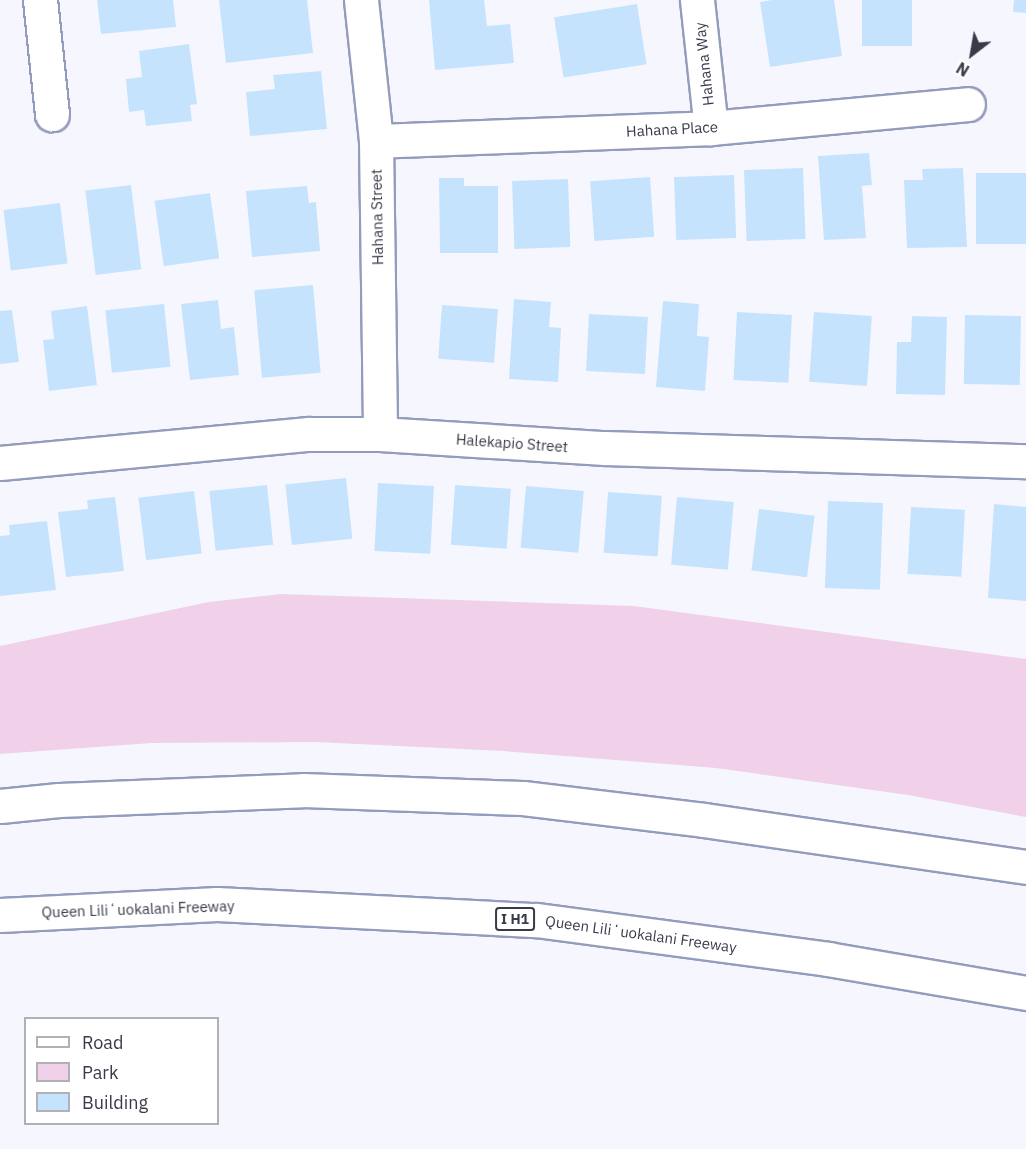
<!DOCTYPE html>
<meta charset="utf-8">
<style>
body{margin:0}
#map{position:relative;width:1026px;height:1149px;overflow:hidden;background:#f6f7fe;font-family:"IBM Plex Sans",sans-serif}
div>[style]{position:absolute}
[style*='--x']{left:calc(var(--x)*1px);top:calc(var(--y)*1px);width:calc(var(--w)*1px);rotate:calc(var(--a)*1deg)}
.green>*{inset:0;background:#f0d1e9}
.building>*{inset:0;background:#c6e3fe;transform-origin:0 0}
.roads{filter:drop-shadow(2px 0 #949cbc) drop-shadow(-2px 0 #949cbc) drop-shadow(0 2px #949cbc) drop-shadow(0 -2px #949cbc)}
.street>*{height:33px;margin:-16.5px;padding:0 16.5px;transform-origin:16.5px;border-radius:16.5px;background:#fff}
.highway>*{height:33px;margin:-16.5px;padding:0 16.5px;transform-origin:16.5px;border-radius:16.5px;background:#fff}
span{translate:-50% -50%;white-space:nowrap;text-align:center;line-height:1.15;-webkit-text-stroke:4.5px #fff;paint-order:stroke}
.shield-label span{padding:2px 4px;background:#fff;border:2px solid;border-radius:4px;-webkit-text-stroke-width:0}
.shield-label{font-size:14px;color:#383b48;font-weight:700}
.street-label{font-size:15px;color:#383b48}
.legend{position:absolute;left:24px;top:1017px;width:195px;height:108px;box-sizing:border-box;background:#fff;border:2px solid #afb1b6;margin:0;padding:8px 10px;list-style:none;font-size:18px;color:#383b48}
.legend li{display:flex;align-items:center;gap:12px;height:30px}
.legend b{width:30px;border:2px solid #afb1b6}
.north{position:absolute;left:942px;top:24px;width:60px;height:60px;-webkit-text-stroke:4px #fff;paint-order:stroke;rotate:211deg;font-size:16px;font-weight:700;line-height:24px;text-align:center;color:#383b48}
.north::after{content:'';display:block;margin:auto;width:21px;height:27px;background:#383b48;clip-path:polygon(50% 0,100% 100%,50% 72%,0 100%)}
</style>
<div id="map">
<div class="green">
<div style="clip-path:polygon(281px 594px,634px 606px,1026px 659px,1026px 817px,908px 795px,716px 768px,503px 751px,316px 742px,152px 743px,0 754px,0 646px,209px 602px)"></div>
</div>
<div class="building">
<div style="clip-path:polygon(97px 0,173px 0,176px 27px,101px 34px)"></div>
<div style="clip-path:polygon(219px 0,307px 0,313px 53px,226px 63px)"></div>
<div style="clip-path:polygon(429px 0,484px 0,487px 26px,510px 24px,514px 63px,435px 70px)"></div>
<div style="clip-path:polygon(772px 0,834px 0,842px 56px,770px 67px,760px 2px)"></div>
<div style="left:862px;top:0;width:50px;height:46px"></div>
<div style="clip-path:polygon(1014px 0,1026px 0,1026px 13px,1013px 12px)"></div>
<div style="left:637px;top:4px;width:61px;height:84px;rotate:81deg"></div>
<div style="clip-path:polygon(189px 44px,197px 104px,190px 105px,192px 121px,146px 126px,144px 110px,129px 112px,126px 79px,142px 77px,139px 51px)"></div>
<div style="clip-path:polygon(321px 71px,327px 129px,250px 136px,246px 92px,275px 89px,273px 75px)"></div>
<div style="clip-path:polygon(869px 153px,872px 185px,862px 186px,866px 238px,824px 240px,818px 156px)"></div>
<div style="left:803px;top:168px;width:71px;height:59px;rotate:88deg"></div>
<div style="clip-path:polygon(963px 168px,967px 247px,907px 248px,904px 180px,923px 180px,922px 169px)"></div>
<div style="left:1026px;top:173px;width:71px;height:50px;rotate:90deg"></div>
<div style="left:734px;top:175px;width:63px;height:60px;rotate:88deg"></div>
<div style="left:650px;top:177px;width:60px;height:60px;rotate:86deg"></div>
<div style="clip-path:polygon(439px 178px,464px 178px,464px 186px,498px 186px,498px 253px,440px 253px)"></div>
<div style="left:568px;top:179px;width:68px;height:56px;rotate:88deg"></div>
<div style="left:131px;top:185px;width:85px;height:46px;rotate:83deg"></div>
<div style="clip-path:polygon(307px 186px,309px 203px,316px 202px,320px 251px,252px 257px,246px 191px)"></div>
<div style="left:210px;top:193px;width:66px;height:56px;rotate:82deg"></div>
<div style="left:60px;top:203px;width:61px;height:57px;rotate:83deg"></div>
<div style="left:313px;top:285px;width:88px;height:59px;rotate:85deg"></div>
<div style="clip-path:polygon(514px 299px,551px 302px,549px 327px,561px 328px,558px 382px,509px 379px)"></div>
<div style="clip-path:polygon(218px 300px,221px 329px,234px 327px,239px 375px,190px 380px,181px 304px)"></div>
<div style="clip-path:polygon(663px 301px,699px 304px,697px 336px,709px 337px,705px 391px,656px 387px)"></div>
<div style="left:164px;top:304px;width:63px;height:59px;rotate:84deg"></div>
<div style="left:442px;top:305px;width:56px;height:54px;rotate:4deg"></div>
<div style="clip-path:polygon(87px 306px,97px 385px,49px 391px,43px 340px,54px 339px,51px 311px)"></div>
<div style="clip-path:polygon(12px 310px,19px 362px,0 364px,0 311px)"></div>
<div style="left:737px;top:312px;width:55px;height:68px;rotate:3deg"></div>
<div style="left:814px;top:312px;width:58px;height:70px;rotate:4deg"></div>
<div style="left:589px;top:314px;width:59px;height:57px;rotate:3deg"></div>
<div style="left:965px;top:315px;width:56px;height:69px;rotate:1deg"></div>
<div style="clip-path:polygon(912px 316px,947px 317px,945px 395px,896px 394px,897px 342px,911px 342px)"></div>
<div style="left:346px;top:478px;width:61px;height:61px;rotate:84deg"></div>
<div style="left:378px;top:483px;width:56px;height:68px;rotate:3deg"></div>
<div style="left:267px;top:485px;width:60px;height:58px;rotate:84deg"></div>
<div style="left:455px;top:485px;width:56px;height:60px;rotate:4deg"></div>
<div style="left:526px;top:486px;width:58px;height:62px;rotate:5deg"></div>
<div style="left:194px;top:491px;width:63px;height:56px;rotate:83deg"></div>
<div style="left:608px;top:492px;width:54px;height:61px;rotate:4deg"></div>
<div style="clip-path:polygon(115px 497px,124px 571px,66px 577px,58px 512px,88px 509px,87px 500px)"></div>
<div style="left:677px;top:497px;width:57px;height:68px;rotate:5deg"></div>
<div style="left:828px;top:501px;width:55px;height:87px;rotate:2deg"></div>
<div style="clip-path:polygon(994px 504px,1026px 507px,1026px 601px,988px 598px)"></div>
<div style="left:911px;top:507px;width:54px;height:67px;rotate:3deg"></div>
<div style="left:759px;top:509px;width:56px;height:62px;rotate:7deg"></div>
<div style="clip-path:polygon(47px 521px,56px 590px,0 596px,0 536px,10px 535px,9px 525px)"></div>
</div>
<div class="roads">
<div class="street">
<div style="--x:40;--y:0;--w:115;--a:84"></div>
<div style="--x:361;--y:0;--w:142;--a:83.9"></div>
<div style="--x:376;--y:141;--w:293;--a:89.2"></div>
<div style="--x:697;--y:0;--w:129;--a:83.8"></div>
<div style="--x:376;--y:141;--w:335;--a:-2.2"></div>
<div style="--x:711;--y:128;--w:258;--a:-5.3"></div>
<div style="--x:0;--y:463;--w:310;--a:-5.4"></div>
<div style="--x:309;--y:434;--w:71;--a:0"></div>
<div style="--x:380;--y:434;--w:225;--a:3.6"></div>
<div style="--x:605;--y:448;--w:421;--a:1.8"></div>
</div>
<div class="highway">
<div style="--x:0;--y:806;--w:59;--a:-5.8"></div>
<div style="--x:59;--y:800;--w:244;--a:-2.3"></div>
<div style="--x:303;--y:790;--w:220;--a:2.1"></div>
<div style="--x:523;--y:798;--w:182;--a:6.9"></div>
<div style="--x:704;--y:820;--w:325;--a:8.3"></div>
<div style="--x:0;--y:915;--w:217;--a:-2.9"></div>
<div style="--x:217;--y:904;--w:320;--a:2.9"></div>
<div style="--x:537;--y:920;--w:294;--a:7.6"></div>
<div style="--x:828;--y:959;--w:201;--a:9.7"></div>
</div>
</div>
<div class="shield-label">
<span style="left:515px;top:919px">I H1</span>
</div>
<div class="street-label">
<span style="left:704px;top:64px;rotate:-96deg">Hahana Way</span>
<span style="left:672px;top:129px;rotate:-3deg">Hahana Place</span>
<span style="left:377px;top:217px;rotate:-91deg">Hahana Street</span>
<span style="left:512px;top:443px;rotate:4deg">Halekapio Street</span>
<span style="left:138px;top:909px;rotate:-2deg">Queen Liliʻuokalani Freeway</span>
<span style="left:641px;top:934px;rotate:8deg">Queen Liliʻuokalani Freeway</span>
</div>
<ul class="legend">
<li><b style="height:8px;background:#fff"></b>Road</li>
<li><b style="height:16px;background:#f0d1e9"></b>Park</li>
<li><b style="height:16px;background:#c6e3fe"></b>Building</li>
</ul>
<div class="north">N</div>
</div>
